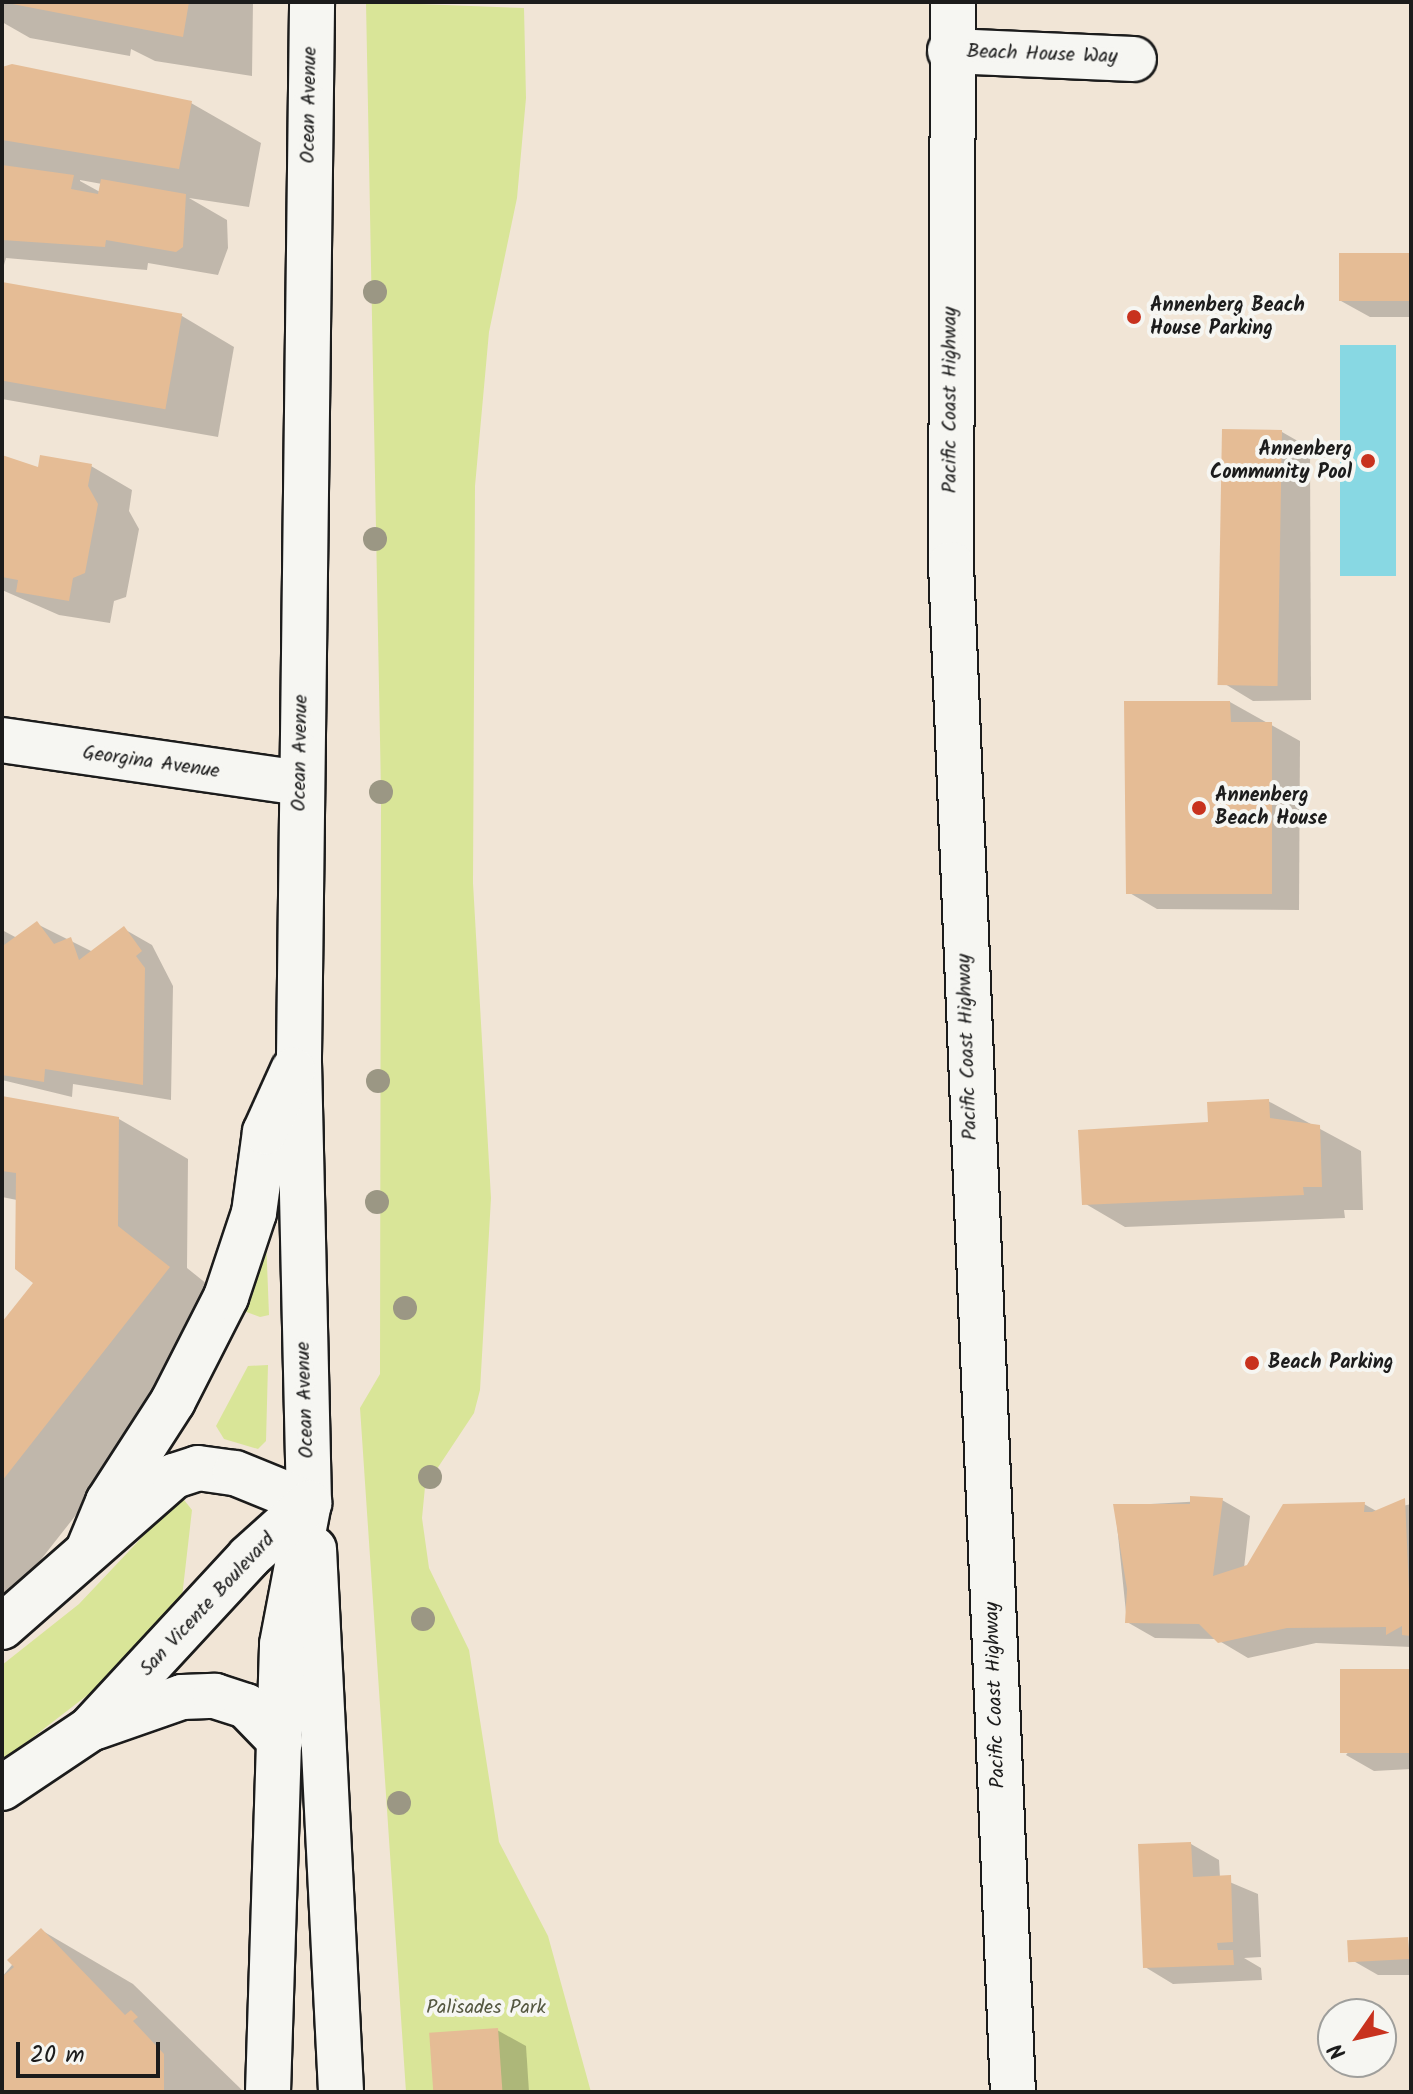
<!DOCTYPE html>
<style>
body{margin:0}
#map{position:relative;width:1413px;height:2094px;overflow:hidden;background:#f1e5d6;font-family:Kalam,sans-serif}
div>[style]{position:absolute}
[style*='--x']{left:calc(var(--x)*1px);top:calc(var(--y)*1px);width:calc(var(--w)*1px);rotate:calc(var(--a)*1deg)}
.green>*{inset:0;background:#d9e598}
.water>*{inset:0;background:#88d8e3;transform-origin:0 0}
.shadow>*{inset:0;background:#0003}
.building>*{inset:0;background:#e5bc95;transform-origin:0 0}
.roads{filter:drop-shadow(2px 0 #1c1c1c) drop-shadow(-2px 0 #1c1c1c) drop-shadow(0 2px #1c1c1c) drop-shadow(0 -2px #1c1c1c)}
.minor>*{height:44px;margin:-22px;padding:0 22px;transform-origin:22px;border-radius:22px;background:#f6f6f2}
.major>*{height:44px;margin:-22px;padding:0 22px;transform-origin:22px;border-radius:22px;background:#f6f6f2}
.highway>*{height:44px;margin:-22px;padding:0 22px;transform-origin:22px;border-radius:22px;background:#f6f6f2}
.trees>*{width:24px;height:24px;margin:-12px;border-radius:50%;background:#9b9784}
.dots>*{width:22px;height:22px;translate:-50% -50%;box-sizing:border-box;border:4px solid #f6f6f2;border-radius:50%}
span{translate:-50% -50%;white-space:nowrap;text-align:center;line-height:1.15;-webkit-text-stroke:8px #f6f6f2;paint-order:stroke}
.street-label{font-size:20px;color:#1c1c1c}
.poi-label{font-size:20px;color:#1c1c1c;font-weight:700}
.left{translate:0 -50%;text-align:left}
.right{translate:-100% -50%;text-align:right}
.park-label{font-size:20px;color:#555841}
.frame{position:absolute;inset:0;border:4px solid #1c1c1c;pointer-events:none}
.north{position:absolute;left:1317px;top:1998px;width:80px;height:80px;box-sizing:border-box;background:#f6f6f2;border:2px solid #9f9f9c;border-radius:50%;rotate:236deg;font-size:22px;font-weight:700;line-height:32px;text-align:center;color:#1c1c1c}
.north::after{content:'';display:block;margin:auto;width:28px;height:36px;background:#c8321e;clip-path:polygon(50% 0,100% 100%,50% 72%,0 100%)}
.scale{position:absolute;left:16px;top:2042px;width:144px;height:36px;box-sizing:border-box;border:4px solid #1c1c1c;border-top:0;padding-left:10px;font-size:24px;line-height:28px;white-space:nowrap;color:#1c1c1c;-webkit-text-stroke:6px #f6f6f2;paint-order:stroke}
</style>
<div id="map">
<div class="green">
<div style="clip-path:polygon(366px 2px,524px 8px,526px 98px,517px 198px,489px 332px,475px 486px,473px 883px,491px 1198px,480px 1390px,474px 1413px,425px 1487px,422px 1518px,429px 1568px,469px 1650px,499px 1842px,548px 1936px,591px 2092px,406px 2092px,360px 1408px,380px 1374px,381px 792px)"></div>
<div style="clip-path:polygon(266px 1238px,269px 1315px,260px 1317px,241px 1310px)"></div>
<div style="clip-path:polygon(268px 1365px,266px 1441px,258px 1449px,224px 1439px,216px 1426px,248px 1366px)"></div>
<div style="clip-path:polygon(181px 1496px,192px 1510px,181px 1606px,124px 1667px,2px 1761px,2px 1665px,79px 1604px)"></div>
</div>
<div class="water">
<div style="left:1340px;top:345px;width:56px;height:231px"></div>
</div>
<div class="shadow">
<div style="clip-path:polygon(2px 2px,253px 2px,252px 76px,155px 61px,131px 49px,130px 56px,30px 38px,2px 22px)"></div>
<div style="clip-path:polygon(evenodd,2px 68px,191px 103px,261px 143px,249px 207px,189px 198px,227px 220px,228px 248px,218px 275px,148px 263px,147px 270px,6px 258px,2px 272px,2px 68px,80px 180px,102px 184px,100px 192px,80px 181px,80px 180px)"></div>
<div style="clip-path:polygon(1411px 255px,1411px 317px,1370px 317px,1341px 301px)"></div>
<div style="clip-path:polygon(2px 284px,182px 316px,234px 347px,218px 437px,2px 399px)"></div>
<div style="clip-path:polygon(1282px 432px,1310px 448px,1311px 700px,1253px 701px,1225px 684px)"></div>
<div style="clip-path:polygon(2px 459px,40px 469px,91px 466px,132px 490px,129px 511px,139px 529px,126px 597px,114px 601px,110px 623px,59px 615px,2px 590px)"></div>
<div style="clip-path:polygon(1230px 702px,1300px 741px,1299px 910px,1157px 909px,1128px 892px)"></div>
<div style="clip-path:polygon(37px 924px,93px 952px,124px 929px,152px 945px,173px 986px,171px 1100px,73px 1084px,72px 1097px,2px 1080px,2px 930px,17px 938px)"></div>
<div style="clip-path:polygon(2px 1098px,119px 1119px,188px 1159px,187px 1268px,238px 1309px,2px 1609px,2px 1326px,36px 1283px,17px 1200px,2px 1197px)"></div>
<div style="clip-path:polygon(1268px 1101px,1361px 1151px,1363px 1210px,1344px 1210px,1345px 1218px,1125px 1227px,1084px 1203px,1210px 1124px)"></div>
<div style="clip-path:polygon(1222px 1500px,1250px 1516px,1244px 1568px,1364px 1504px,1378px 1512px,1411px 1504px,1411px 1647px,1316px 1643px,1248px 1658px,1216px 1639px,1155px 1638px,1127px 1622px,1115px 1506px)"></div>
<div style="clip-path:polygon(1411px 1671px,1411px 1769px,1374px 1771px,1346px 1755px)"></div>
<div style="clip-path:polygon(1191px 1844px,1219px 1860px,1220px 1878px,1258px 1894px,1261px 1957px,1244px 1958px,1261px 1968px,1262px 1980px,1173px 1984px,1145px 1967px)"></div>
<div style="clip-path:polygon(41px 1930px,133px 1984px,244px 2092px,2px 2092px,2px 1977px)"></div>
<div style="clip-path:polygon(1408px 1939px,1411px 1975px,1378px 1975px,1350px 1959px)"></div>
<div style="clip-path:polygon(497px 2030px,526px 2046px,529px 2092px,434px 2092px)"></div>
</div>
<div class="building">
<div style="clip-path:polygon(2px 2px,189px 2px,183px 37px)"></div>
<div style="clip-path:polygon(12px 64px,192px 101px,179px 169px,2px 140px,2px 67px)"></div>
<div style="clip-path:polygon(2px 165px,74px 175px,71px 189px,98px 194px,101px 179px,186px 194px,183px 247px,176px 252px,106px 240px,105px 247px,2px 240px)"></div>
<div style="left:1411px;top:253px;width:48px;height:72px;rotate:90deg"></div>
<div style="left:2px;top:282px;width:183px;height:97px;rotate:10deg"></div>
<div style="left:1222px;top:429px;width:60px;height:256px;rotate:1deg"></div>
<div style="clip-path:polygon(2px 455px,38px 467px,40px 455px,92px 464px,88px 486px,98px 504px,85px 573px,73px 578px,69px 601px,16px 592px,18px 580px,2px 577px)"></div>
<div style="clip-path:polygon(1124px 701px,1230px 701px,1231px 722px,1272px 722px,1272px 894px,1126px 894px)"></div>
<div style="clip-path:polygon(37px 921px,54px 944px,71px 937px,79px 960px,124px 926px,142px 951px,136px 956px,145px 968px,143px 1085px,45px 1069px,44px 1082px,2px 1075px,2px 931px,4px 945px)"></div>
<div style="clip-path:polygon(2px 1096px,119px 1117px,118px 1226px,170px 1267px,2px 1481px,2px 1322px,33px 1283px,15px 1269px,16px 1173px,2px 1171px)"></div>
<div style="clip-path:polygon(1269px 1099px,1270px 1118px,1320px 1125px,1322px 1187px,1303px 1187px,1304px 1195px,1082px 1205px,1078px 1130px,1208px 1122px,1207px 1102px)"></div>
<div style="clip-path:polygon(1190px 1496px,1223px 1498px,1213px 1576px,1247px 1565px,1283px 1504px,1365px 1502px,1364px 1512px,1372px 1512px,1405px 1498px,1411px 1636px,1402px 1635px,1402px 1626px,1386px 1635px,1386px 1627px,1287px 1628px,1218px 1643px,1199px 1624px,1125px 1623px,1127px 1589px,1113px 1504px,1190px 1504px)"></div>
<div style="left:1411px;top:1669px;width:84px;height:71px;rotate:90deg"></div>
<div style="clip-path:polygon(1191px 1842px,1193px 1877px,1231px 1875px,1233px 1942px,1217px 1943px,1218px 1950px,1233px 1950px,1234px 1965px,1143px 1968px,1138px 1844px)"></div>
<div style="clip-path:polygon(41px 1928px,125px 2015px,131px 2010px,138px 2017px,133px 2021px,164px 2054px,164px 2092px,2px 2092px,2px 1977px,14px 1967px,7px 1960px)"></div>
<div style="left:1408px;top:1937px;width:22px;height:61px;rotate:87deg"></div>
<div style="left:498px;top:2028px;width:64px;height:69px;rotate:86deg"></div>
</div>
<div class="roads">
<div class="minor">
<div style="--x:950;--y:51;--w:184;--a:2.5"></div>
<div style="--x:2;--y:740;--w:301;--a:8.2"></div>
<div style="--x:314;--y:1549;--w:544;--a:87.15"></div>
<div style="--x:268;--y:2092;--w:448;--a:-88.2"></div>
<div style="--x:282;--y:1644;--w:144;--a:-79.2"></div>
</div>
<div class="major">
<div style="--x:309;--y:1503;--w:446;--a:-91.3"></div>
<div style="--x:299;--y:1057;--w:1055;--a:-89.29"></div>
<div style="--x:89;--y:1548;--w:50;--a:-67.6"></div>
<div style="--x:108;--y:1502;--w:120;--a:-57.2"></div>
<div style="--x:173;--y:1401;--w:117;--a:-63"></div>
<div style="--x:226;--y:1297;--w:89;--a:-71.6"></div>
<div style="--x:254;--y:1213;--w:82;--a:-82.3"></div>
<div style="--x:265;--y:1132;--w:68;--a:-65.7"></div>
<div style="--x:2;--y:1627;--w:229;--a:-41.3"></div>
<div style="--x:174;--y:1476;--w:25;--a:-18"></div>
<div style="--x:198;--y:1468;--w:37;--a:8"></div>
<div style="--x:235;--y:1473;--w:80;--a:22.1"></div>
<div style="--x:96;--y:1727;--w:91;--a:-19.2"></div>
<div style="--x:182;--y:1697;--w:33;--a:-2"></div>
<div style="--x:215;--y:1696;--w:33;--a:18"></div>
<div style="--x:246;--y:1706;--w:49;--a:45.8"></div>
<div style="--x:2;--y:1788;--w:106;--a:-33.8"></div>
<div style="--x:90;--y:1729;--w:234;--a:-47.2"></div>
<div style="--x:249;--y:1557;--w:81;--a:-42"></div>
</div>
<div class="highway">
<div style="--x:953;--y:2;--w:562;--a:90.2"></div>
<div style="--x:951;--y:564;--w:1529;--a:87.68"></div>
</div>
</div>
<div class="trees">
<div style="left:375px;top:292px"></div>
<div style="left:375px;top:539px"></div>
<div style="left:381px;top:792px"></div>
<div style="left:378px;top:1081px"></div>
<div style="left:377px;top:1202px"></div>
<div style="left:405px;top:1308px"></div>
<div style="left:430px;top:1477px"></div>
<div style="left:423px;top:1619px"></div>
<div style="left:399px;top:1803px"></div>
</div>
<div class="dots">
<div style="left:1134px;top:317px;background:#c8321e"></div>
<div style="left:1368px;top:461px;background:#c8321e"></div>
<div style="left:1199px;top:808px;background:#c8321e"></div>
<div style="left:1252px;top:1363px;background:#c8321e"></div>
</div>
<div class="street-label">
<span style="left:1042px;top:55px;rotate:2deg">Beach House Way</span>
<span style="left:310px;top:105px;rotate:-89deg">Ocean Avenue</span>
<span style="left:951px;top:400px;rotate:-90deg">Pacific Coast Highway</span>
<span style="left:301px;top:753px;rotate:-89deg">Ocean Avenue</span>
<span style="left:151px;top:763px;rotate:8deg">Georgina Avenue</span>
<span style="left:968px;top:1047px;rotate:-92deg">Pacific Coast Highway</span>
<span style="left:306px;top:1400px;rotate:-92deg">Ocean Avenue</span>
<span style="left:208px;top:1605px;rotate:-47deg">San Vicente Boulevard</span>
<span style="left:996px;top:1695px;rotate:-92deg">Pacific Coast Highway</span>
</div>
<div class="poi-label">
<span class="left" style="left:1150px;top:318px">Annenberg Beach<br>House Parking</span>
<span class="right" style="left:1352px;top:462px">Annenberg<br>Community Pool</span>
<span class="left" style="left:1215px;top:808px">Annenberg<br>Beach House</span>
<span class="left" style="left:1268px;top:1363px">Beach Parking</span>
</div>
<div class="park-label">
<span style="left:486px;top:2008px">Palisades Park</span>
</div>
<div class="frame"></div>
<div class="north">N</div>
<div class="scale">20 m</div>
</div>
